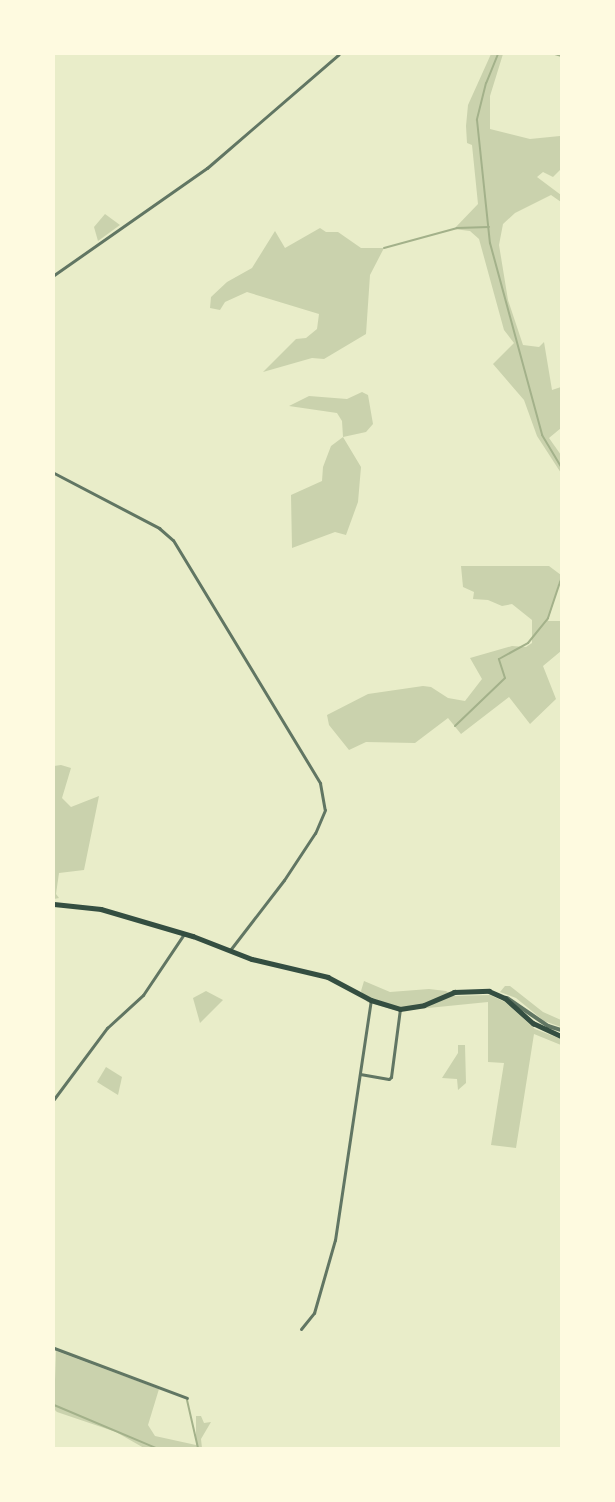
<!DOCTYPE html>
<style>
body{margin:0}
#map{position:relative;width:615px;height:1502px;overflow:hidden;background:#e9edc9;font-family:Arial,sans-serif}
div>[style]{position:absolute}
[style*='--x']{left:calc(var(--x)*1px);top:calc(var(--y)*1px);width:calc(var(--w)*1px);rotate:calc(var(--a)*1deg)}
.green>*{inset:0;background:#cad2ad}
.stream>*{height:2px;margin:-1px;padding:0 1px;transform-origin:1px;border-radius:1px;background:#a3b18a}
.minor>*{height:3px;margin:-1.5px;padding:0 1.5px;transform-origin:1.5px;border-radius:1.5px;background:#617663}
.tertiary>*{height:4px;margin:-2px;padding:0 2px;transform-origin:2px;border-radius:2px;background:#617663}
.secondary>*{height:4.5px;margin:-2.25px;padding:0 2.25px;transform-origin:2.25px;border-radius:2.25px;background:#344e41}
span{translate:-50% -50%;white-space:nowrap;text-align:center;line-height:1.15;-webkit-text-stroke:5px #fefae0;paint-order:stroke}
.frame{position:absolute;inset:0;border:55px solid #fefae0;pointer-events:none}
</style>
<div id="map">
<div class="green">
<div style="clip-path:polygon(491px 54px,503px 54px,490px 96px,490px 129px,530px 139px,560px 136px,561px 143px,561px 169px,553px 177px,543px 172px,537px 177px,561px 195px,561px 202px,551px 195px,515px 213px,503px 224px,499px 245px,508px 300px,523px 345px,539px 347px,544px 342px,552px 390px,561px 387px,561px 428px,549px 438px,561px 455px,561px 473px,537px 436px,524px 400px,493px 364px,514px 343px,504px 330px,479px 239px,470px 231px,454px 229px,478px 204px,472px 145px,467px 143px,466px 126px,468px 105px)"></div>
<div style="clip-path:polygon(105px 214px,120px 225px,98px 241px,94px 227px)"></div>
<div style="clip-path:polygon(320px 228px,326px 232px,338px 232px,361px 248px,384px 248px,370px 275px,366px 334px,324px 359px,312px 358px,263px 372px,296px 339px,306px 338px,317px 329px,319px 314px,247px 292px,225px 302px,220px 310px,210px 308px,211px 297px,227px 282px,252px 268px,275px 231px,285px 248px)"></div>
<div style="clip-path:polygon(362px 392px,368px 395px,373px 424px,366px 432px,343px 437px,361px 467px,358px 502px,346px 535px,335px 532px,292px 548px,291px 495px,322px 481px,323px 467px,331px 446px,343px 437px,342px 421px,337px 413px,289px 406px,309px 396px,347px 399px)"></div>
<div style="clip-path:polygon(461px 566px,549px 566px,561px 575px,548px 621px,561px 621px,561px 651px,543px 666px,556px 699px,530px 724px,509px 697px,461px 734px,448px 718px,415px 743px,366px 742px,349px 750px,329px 725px,327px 715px,368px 694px,423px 686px,431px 687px,448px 698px,465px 701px,482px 679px,470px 658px,512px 646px,526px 647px,532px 643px,532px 620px,512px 604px,502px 606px,488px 600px,473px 599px,474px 592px,463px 587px)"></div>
<div style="clip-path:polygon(61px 765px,71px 768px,62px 798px,71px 807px,99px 796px,84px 870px,59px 873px,56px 894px,59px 898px,54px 899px,54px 766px)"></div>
<div style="clip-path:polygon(364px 981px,390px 992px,429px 989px,446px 991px,454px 996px,490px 995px,505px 1002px,535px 1029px,561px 1039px,561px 1045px,534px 1034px,516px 1148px,491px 1145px,504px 1063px,488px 1062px,488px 1002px,398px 1011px,367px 1002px,361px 991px)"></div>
<div style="clip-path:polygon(505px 986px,510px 986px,543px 1012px,561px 1020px,561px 1027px,544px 1021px,516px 998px,500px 992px)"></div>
<div style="clip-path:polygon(206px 991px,223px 1000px,200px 1023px,193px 998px)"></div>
<div style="clip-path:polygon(458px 1045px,465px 1045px,466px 1083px,458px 1090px,457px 1079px,442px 1078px,458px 1053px)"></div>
<div style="clip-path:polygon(106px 1067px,122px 1077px,118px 1095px,97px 1082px)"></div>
<div style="clip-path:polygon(56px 1351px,159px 1389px,148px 1425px,155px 1436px,196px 1445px,196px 1416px,201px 1416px,204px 1423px,211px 1422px,201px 1439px,202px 1448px,144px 1448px,116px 1432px,57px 1412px,54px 1409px)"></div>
</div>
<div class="stream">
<div style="--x:498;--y:54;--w:31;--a:112"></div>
<div style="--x:486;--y:83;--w:38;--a:104"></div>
<div style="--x:477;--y:120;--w:124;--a:84"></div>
<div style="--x:490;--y:243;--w:199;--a:74.8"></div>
<div style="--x:542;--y:435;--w:37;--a:59"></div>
<div style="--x:555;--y:54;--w:6;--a:18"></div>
<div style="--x:384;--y:248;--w:76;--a:-15.3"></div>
<div style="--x:457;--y:228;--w:32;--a:-2"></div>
<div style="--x:455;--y:726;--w:69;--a:-43.8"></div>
<div style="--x:505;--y:678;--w:20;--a:-108"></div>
<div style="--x:499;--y:659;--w:33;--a:-29"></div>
<div style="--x:528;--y:643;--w:32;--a:-51"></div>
<div style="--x:548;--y:618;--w:41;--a:-71.6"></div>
<div style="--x:187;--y:1400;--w:49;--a:77.1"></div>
<div style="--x:54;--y:1405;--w:111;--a:22.9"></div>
</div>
<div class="minor">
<div style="--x:54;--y:275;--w:187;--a:-35"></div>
<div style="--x:207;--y:168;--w:174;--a:-40.8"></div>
<div style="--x:54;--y:473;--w:119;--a:27.6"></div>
<div style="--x:159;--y:528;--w:18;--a:41"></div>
<div style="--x:173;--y:540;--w:284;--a:58.8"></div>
<div style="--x:320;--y:783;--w:27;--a:80"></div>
<div style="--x:325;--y:810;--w:25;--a:113"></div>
<div style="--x:315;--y:833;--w:56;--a:123.4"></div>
<div style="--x:284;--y:880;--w:88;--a:127.6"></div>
<div style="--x:360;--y:1074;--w:29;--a:10"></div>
<div style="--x:389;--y:1079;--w:3;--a:-45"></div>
<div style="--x:391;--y:1077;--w:69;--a:-82.5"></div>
<div style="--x:54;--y:1099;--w:89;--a:-53.3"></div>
<div style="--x:107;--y:1028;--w:49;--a:-42.5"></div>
<div style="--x:143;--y:995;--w:73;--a:-56.1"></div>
<div style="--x:301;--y:1329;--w:21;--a:-51"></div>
<div style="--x:314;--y:1313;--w:76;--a:-74"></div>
<div style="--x:335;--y:1240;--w:243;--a:-81.5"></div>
<div style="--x:54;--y:1348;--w:142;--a:20.6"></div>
</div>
<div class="tertiary">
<div style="--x:507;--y:998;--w:50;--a:34.3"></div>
<div style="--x:548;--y:1026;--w:14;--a:17"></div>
</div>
<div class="secondary">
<div style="--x:54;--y:904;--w:47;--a:6.1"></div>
<div style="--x:101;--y:909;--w:96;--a:16.4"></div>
<div style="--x:193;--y:936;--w:63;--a:21.3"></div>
<div style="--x:252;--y:959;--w:78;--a:13.3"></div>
<div style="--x:328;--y:977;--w:49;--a:28.1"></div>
<div style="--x:371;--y:1000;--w:30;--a:17"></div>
<div style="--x:400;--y:1009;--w:24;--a:-9"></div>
<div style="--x:424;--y:1005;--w:33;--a:-23"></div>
<div style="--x:454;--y:992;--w:35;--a:-2"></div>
<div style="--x:489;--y:991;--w:17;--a:24"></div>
<div style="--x:505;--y:998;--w:38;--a:42"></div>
<div style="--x:533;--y:1023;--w:31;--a:25"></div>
</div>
<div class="frame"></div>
</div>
